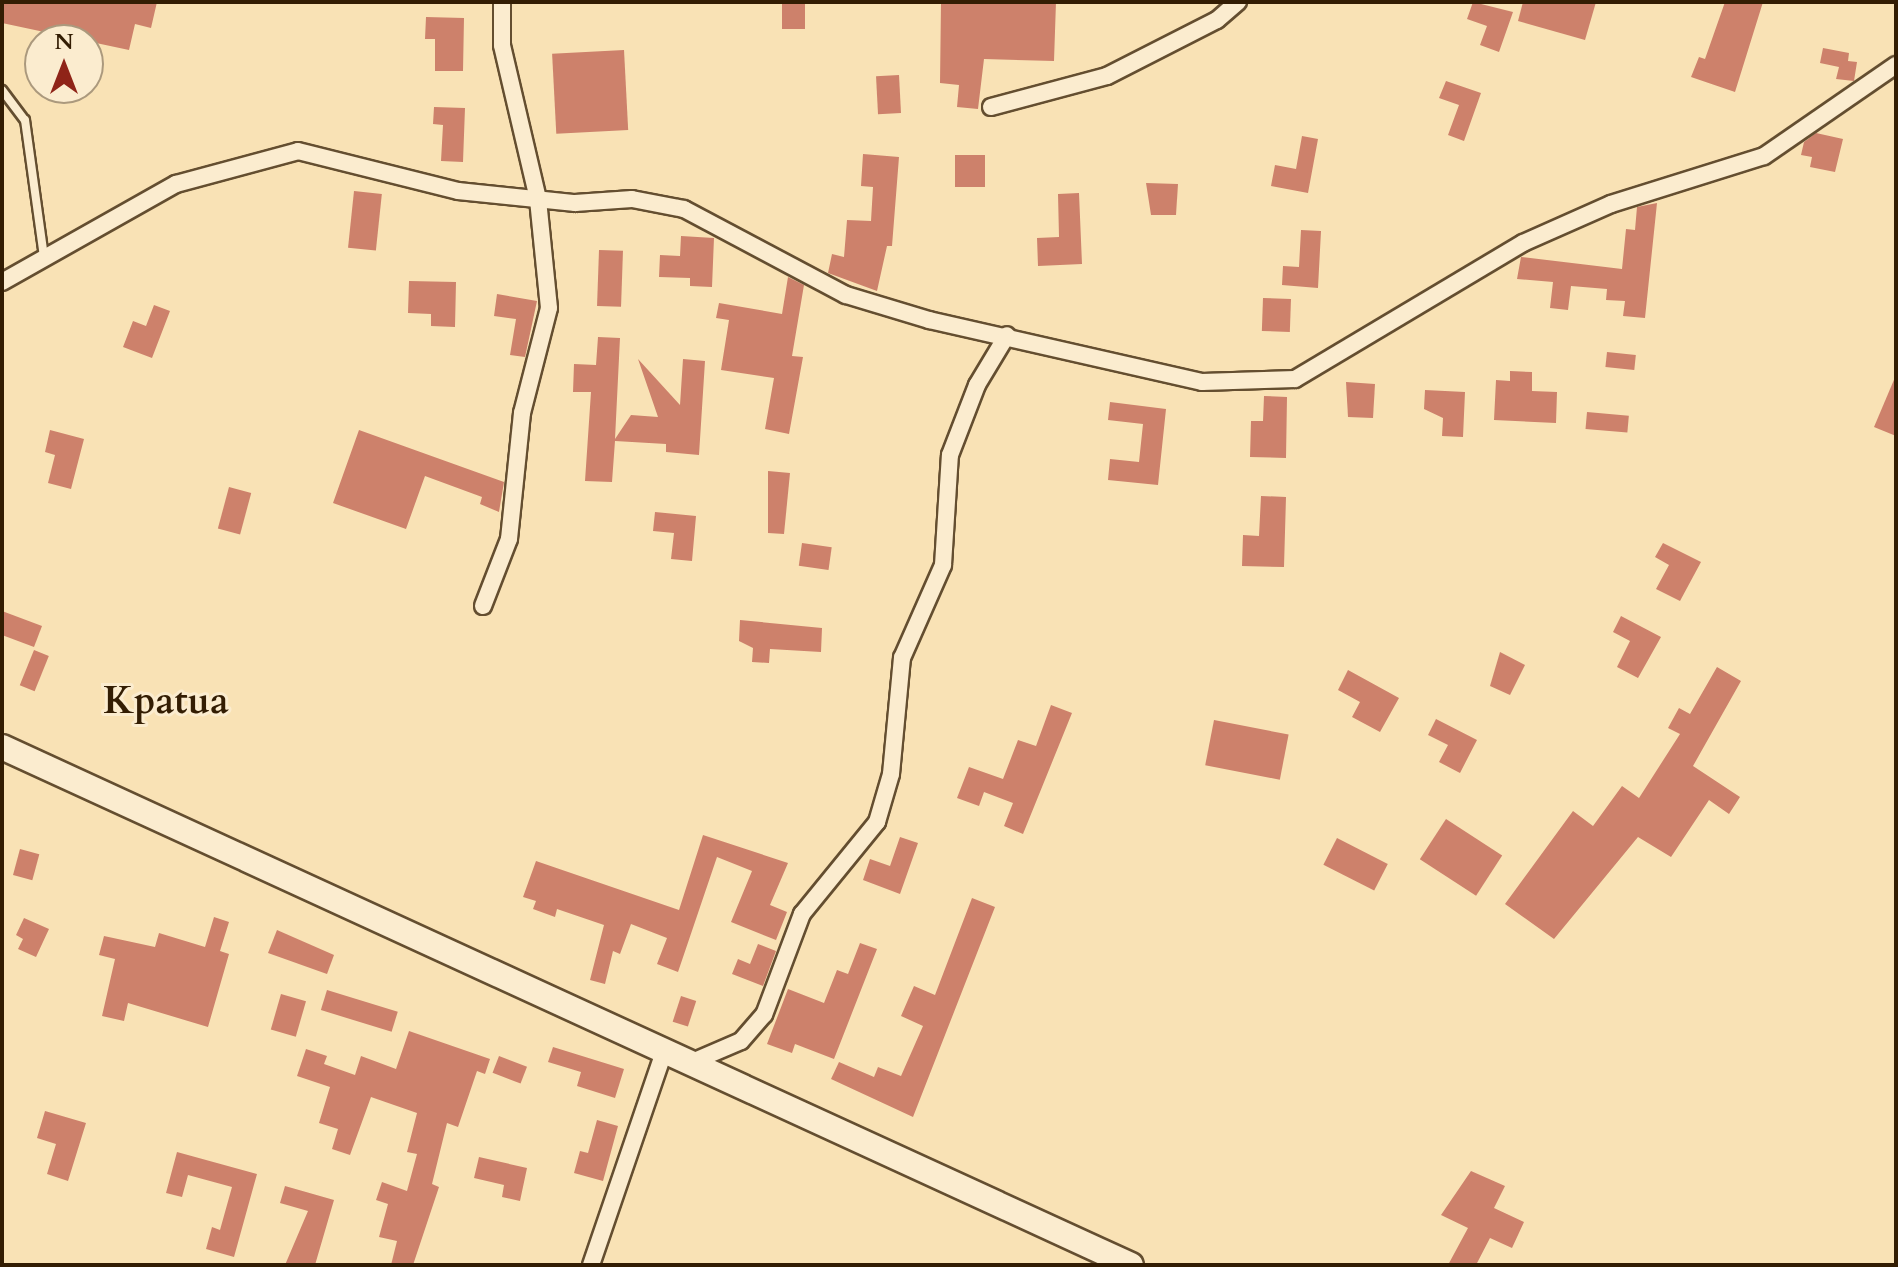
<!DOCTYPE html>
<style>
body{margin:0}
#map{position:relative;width:1898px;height:1267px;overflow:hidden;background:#f9e2b5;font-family:Cardo,serif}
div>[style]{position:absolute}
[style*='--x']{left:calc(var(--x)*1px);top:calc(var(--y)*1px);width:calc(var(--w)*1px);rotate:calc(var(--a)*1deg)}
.building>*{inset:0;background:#cd816b;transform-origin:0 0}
.roads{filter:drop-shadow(2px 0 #644e30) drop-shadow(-2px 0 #644e30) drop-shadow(0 2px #644e30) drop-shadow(0 -2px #644e30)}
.service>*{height:8px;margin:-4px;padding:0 4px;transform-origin:4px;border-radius:4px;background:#fbeccf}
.minor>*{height:16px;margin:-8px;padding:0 8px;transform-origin:8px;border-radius:8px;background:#fbeccf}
.secondary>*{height:24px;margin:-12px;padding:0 12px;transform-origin:12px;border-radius:12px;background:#fbeccf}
span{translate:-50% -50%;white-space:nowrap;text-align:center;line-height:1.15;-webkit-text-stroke:6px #fbeccf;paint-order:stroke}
.district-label{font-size:38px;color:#331d03;font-weight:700}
.frame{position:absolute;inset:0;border:4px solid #331d03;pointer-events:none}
.north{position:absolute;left:24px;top:24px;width:80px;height:80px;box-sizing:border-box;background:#fbeccf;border:2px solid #ab997d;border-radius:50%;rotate:0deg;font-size:22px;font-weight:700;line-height:32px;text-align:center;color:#331d03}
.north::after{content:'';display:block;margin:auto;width:28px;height:36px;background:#8f2418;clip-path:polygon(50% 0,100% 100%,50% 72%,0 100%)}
</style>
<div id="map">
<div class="building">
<div style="clip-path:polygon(2px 2px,157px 2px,151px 28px,135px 24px,129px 50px,2px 23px)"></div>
<div style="left:782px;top:2px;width:23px;height:27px"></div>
<div style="clip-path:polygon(941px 2px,1056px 2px,1054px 61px,984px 59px,978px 109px,957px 107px,959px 85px,940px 83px)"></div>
<div style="clip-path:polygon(1473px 2px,1513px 12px,1499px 52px,1480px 45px,1487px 26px,1467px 19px)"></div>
<div style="clip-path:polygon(1523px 2px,1596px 2px,1585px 40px,1518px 21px)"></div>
<div style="clip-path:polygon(1725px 2px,1763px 2px,1735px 92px,1691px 77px,1699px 57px,1705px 59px)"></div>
<div style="clip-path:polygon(426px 17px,464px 18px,463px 71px,435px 71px,435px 39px,425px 39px)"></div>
<div style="clip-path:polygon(1823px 48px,1849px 53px,1848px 61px,1857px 62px,1854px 81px,1836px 79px,1839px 67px,1820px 63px)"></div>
<div style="left:624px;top:50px;width:80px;height:72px;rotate:87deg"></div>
<div style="left:899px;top:75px;width:38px;height:23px;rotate:87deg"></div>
<div style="clip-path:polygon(1446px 81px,1481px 93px,1464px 141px,1448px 135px,1459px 105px,1439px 98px)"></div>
<div style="clip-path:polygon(434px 107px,465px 108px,463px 162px,441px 161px,443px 125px,433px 124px)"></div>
<div style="clip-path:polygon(1816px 133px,1843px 139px,1835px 172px,1810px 167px,1812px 157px,1801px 155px,1804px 142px)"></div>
<div style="clip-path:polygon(1302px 136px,1318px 139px,1308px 193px,1271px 186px,1275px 165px,1296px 169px)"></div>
<div style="clip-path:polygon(863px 154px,899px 157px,892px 246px,887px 246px,877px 291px,828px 273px,832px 254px,844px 257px,847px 220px,871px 221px,873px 187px,861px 186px)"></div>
<div style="left:955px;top:155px;width:30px;height:32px"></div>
<div style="clip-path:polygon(1146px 183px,1178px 184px,1176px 215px,1151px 215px)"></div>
<div style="left:354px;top:191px;width:28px;height:57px;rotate:6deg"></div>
<div style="clip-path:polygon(1079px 193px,1082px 264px,1038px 266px,1037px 238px,1059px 237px,1058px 194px)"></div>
<div style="clip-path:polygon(1657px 203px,1645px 318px,1623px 316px,1625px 301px,1606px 300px,1607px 289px,1571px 286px,1568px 310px,1550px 308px,1553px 282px,1517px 279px,1521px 257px,1622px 269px,1626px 229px,1635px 230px,1637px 207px)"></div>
<div style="clip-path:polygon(1301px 230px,1321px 231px,1318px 288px,1282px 285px,1283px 266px,1299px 267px)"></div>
<div style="clip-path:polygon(681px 236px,714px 238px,712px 287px,690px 286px,690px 278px,659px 277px,660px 255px,680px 256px)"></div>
<div style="left:599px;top:250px;width:24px;height:56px;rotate:2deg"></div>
<div style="clip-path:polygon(788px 277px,804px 285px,792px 356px,803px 357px,789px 434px,765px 429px,774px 378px,721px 370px,729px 320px,716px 318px,719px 303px,782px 314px)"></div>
<div style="clip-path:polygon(409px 281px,456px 282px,455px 327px,431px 326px,431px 314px,408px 313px)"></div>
<div style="clip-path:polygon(497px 294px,537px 301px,525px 357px,510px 355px,516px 319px,494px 316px)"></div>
<div style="left:1263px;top:298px;width:28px;height:33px;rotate:2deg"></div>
<div style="clip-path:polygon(154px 305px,170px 311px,152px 358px,123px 347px,133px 321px,146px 326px)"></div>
<div style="clip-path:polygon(598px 337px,620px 338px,615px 439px,631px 415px,658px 417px,638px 359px,680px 405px,683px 359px,705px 361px,699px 455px,666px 452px,666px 444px,615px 441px,612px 482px,585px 481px,591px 392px,573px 392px,574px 364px,596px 365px)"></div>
<div style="left:1607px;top:352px;width:29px;height:15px;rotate:6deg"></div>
<div style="clip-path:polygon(1510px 371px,1532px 372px,1532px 391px,1557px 392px,1556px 423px,1494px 420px,1496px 380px,1510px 381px)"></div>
<div style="clip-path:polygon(1896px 375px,1896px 436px,1874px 427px)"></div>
<div style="clip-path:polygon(1346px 382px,1375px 384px,1373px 418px,1348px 417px)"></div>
<div style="clip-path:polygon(1425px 390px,1465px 392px,1463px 437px,1442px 436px,1443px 418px,1424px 409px)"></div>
<div style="clip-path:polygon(1264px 396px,1287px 397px,1286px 458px,1250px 457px,1251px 421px,1263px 421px)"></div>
<div style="clip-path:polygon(1110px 402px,1166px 409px,1158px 485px,1108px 480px,1110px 459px,1139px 462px,1143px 424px,1108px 420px)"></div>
<div style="left:1587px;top:412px;width:42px;height:17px;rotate:5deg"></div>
<div style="clip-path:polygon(50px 430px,84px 439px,71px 489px,48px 483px,55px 455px,45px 452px)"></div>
<div style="clip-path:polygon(359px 430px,504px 482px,499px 512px,480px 504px,482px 497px,425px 476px,406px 529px,333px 503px)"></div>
<div style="clip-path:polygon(768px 471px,790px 473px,784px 534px,768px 533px)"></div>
<div style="left:229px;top:487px;width:23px;height:43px;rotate:15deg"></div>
<div style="clip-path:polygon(1261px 496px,1286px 497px,1284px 567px,1242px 566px,1243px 535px,1259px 536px)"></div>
<div style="clip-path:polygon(655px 512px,696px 516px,692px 561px,671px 559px,674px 533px,653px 531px)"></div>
<div style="left:802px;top:543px;width:30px;height:23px;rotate:8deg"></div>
<div style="clip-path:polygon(1663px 543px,1701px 562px,1680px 601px,1656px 589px,1669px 565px,1655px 557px)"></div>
<div style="clip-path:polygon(2px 611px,42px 626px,34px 647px,2px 635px)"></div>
<div style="clip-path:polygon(1621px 616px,1661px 637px,1638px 678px,1617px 667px,1630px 641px,1613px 632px)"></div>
<div style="clip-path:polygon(740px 620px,822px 628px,821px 652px,770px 649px,769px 663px,752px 662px,753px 648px,739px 641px)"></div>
<div style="left:34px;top:650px;width:16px;height:38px;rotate:22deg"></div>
<div style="clip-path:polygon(1500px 652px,1525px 665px,1510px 695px,1490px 686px)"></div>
<div style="clip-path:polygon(1717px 667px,1741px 681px,1693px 766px,1740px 797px,1729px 814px,1709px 800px,1671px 857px,1638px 837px,1554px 939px,1505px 904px,1573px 811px,1593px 826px,1622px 786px,1639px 798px,1680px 734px,1668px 728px,1679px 708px,1690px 714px)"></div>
<div style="clip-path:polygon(1348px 670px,1399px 698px,1380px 732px,1352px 717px,1360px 702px,1338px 690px)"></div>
<div style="clip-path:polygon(1051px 705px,1072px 713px,1023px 834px,1004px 826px,1013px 803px,984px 792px,979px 806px,957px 798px,969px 767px,1003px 779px,1018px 740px,1036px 746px)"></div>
<div style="clip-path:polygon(1436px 719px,1477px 740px,1460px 773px,1439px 762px,1448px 745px,1428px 735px)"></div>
<div style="left:1214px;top:720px;width:76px;height:46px;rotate:11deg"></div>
<div style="left:1446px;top:819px;width:67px;height:48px;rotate:33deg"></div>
<div style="clip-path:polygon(703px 835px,788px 863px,770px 905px,787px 912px,776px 940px,731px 922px,752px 871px,717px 857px,678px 972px,657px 964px,667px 938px,631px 924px,620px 954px,613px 951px,605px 984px,590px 980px,604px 925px,557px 909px,555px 917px,533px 909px,536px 901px,523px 897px,536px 861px,679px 910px)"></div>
<div style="clip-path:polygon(900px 837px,918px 843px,900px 894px,863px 880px,870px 859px,890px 866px)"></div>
<div style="left:1337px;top:838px;width:57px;height:30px;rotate:27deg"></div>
<div style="left:20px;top:849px;width:20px;height:27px;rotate:15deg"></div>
<div style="clip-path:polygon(972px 898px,995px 907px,913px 1117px,831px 1079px,839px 1062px,874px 1077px,878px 1067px,901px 1076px,923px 1026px,901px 1016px,914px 986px,935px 995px)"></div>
<div style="clip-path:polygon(214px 917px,229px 922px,220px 951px,229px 954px,208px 1027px,128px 1003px,124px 1021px,102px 1016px,115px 959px,99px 955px,104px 936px,155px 947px,159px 933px,205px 947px)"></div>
<div style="clip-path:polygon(24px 918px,49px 929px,36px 957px,18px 949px,23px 939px,16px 935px)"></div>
<div style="clip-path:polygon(277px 930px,334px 955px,327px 974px,268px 953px)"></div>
<div style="clip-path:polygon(860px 943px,877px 949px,834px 1059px,795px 1044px,792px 1053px,767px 1044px,788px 989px,824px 1003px,837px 970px,848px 974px)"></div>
<div style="clip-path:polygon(758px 944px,776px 951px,763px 986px,732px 974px,738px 959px,750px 964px)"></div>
<div style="left:327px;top:990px;width:74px;height:21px;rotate:17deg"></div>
<div style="left:281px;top:994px;width:26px;height:37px;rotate:16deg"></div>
<div style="left:681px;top:996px;width:16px;height:27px;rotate:18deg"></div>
<div style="clip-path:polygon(409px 1031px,490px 1059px,485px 1074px,477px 1071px,458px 1127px,447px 1123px,432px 1184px,439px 1187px,413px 1265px,391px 1265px,397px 1241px,379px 1237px,388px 1204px,376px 1200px,382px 1182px,407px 1191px,417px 1154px,407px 1152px,417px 1113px,371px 1097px,350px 1155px,332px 1149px,338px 1129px,319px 1123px,330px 1087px,297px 1076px,306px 1049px,327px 1056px,324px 1064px,355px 1075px,361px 1056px,396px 1069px)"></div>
<div style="clip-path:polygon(553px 1047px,624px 1069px,615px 1098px,577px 1086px,581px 1072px,548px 1062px)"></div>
<div style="left:499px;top:1056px;width:30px;height:18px;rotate:21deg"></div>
<div style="clip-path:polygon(45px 1111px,86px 1123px,68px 1181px,47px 1174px,56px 1144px,37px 1138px)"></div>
<div style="clip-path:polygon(597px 1120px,618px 1126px,603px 1181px,574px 1173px,580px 1151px,588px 1153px)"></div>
<div style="clip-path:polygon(177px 1152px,257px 1174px,234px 1257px,206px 1249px,212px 1227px,220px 1230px,232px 1187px,188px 1175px,182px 1197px,166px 1193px)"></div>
<div style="clip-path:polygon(479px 1157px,527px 1168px,520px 1201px,502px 1197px,504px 1185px,474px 1178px)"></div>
<div style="clip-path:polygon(1471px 1171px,1505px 1186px,1494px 1208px,1524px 1222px,1512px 1248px,1490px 1238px,1476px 1265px,1448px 1265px,1468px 1228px,1441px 1215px)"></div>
<div style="clip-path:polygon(285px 1186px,334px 1200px,315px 1265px,285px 1265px,308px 1211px,280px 1203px)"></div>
</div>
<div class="roads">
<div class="service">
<div style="--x:2;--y:90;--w:38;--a:53"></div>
<div style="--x:25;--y:120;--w:138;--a:82.1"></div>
</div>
<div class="minor">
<div style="--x:991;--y:107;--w:120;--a:-15"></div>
<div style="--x:1107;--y:76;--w:123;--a:-27"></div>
<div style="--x:1217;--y:20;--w:28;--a:-41"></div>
<div style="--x:2;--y:282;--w:200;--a:-29.4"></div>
<div style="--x:176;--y:184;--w:126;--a:-15.1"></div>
<div style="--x:298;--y:151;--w:165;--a:14"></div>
<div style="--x:458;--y:191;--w:118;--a:5.9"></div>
<div style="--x:575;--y:203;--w:57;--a:-4"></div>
<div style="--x:632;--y:199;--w:53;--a:10.9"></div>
<div style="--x:684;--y:209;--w:183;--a:28"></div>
<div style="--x:846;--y:295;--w:87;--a:16.8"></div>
<div style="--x:929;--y:320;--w:280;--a:12.8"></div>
<div style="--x:1202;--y:382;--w:93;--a:-1.8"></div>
<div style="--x:1295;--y:379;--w:265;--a:-30.8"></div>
<div style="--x:1523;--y:243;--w:96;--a:-23.9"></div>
<div style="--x:1611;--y:204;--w:160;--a:-17.4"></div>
<div style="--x:1764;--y:156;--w:160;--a:-34.6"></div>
<div style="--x:483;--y:606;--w:72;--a:-68.8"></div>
<div style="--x:509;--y:539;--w:127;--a:-84.1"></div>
<div style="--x:522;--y:413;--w:108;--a:-75.6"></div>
<div style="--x:549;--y:308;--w:110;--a:-95.8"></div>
<div style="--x:538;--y:199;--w:158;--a:-103.2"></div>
<div style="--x:502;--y:45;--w:43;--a:-90"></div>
<div style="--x:692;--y:1062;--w:53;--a:-23.2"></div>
<div style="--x:741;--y:1041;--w:35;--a:-49"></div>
<div style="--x:764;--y:1015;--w:108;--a:-69.4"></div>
<div style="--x:802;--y:914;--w:119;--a:-50.8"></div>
<div style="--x:877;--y:822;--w:50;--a:-73.7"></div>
<div style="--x:891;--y:774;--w:117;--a:-84.6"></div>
<div style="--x:902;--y:658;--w:102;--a:-66.2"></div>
<div style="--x:943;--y:565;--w:110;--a:-86.4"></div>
<div style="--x:950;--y:455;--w:75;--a:-68.9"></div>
<div style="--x:977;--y:385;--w:58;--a:-59"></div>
<div style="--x:591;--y:1265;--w:228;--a:-71.1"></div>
</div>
<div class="secondary">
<div style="--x:2;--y:747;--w:1242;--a:24.65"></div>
</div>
</div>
<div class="district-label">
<span style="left:166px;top:702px">Kpatua</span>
</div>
<div class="frame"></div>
<div class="north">N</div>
</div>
